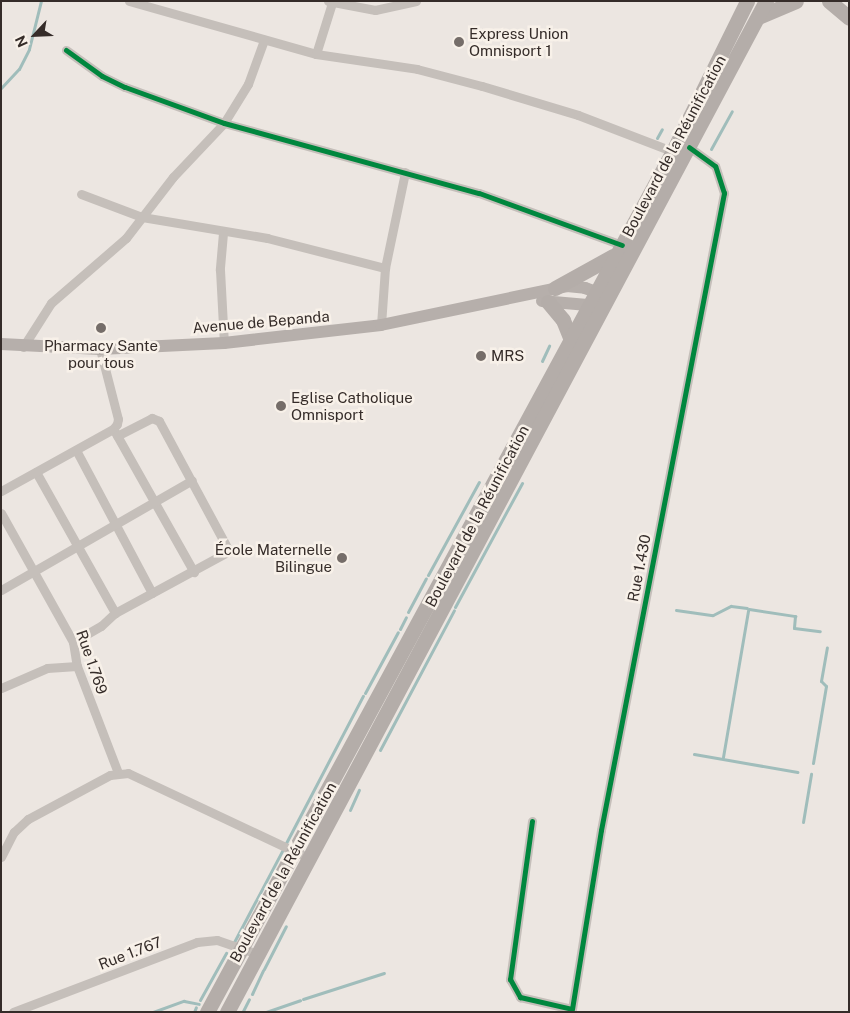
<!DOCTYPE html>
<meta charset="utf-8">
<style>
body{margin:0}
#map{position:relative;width:850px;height:1013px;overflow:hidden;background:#ece6e1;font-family:"Public Sans",sans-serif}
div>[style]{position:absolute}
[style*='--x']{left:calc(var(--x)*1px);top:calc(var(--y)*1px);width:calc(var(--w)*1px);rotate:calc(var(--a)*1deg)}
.stream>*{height:3px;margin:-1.5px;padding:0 1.5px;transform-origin:1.5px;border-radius:1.5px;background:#a0bdbb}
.minor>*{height:9px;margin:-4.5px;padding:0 4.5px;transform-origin:4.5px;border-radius:4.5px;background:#c5bfba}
.secondary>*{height:12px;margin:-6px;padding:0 6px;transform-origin:6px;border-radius:6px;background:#b6afab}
.primary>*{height:15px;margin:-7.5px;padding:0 7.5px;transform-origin:7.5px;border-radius:7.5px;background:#b4ada9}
.cycleway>*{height:5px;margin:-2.5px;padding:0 2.5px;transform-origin:2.5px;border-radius:2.5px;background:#00873e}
.dots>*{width:14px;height:14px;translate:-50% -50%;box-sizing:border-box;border:2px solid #f8f1e9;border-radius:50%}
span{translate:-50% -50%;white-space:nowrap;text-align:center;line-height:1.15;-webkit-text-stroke:5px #f8f1e9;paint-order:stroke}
.poi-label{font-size:15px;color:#352c29}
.left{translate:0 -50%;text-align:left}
.right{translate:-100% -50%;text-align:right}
.street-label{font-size:15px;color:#352c29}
.frame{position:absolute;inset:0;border:2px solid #352c29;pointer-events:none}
.north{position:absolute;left:10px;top:10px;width:50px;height:50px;-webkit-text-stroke:4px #f8f1e9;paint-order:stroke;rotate:245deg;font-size:14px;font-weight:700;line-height:20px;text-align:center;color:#352c29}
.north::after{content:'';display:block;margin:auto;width:18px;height:22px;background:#352c29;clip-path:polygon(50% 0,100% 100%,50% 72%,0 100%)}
</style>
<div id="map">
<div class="stream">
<div style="--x:1;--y:88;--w:26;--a:-47"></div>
<div style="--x:19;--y:69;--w:22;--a:-63"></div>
<div style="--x:29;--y:49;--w:49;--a:-76"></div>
<div style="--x:657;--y:138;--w:10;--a:-61"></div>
<div style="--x:711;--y:149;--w:43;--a:-61.1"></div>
<div style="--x:542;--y:361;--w:17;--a:-65"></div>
<div style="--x:428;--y:575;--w:106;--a:-61.3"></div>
<div style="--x:455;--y:607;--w:141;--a:-61.6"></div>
<div style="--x:749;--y:609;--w:47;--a:8.7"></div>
<div style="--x:795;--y:616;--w:12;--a:95"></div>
<div style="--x:794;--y:628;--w:26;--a:7"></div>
<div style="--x:676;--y:610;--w:37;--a:8"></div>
<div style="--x:713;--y:615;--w:20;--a:-27"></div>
<div style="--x:731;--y:606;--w:16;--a:7"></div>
<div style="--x:408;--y:612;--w:38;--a:-62"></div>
<div style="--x:400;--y:629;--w:13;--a:-63"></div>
<div style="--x:365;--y:693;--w:69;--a:-61.6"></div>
<div style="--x:380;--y:750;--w:158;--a:-62.1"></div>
<div style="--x:694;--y:754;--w:105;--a:9.9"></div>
<div style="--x:723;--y:757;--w:149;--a:-80.3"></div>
<div style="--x:813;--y:763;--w:78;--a:-80.4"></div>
<div style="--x:826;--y:686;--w:7;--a:-135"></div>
<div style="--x:821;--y:681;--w:34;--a:-80"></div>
<div style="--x:350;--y:810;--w:22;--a:-66"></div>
<div style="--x:803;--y:822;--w:49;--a:-80.5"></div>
<div style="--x:286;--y:843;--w:166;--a:-62.4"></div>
<div style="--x:233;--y:944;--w:107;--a:-62.2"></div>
<div style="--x:264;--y:969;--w:48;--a:-62.9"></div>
<div style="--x:252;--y:994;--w:26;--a:-65"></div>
<div style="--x:303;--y:999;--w:85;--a:-17.8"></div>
<div style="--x:200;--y:1000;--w:54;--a:-61"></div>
<div style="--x:243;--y:1011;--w:13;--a:-63"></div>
<div style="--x:153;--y:1012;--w:33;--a:-20"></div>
<div style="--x:184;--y:1001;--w:15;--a:11"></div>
<div style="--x:194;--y:1012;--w:5;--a:-68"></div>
<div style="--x:266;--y:1012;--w:36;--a:-19"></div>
</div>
<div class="minor">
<div style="--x:129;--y:1;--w:194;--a:15.8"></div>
<div style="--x:316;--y:54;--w:102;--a:8.4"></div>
<div style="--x:417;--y:69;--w:67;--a:14.7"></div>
<div style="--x:482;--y:86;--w:100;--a:16.8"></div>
<div style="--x:578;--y:115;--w:106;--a:21"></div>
<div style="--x:328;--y:1;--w:48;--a:10.8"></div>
<div style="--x:375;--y:10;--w:42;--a:-12.4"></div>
<div style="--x:66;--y:50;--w:44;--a:35.8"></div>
<div style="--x:102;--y:76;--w:25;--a:26"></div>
<div style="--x:125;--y:87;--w:105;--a:20"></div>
<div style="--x:224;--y:123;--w:264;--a:15.4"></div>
<div style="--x:479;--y:193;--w:152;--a:20"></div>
<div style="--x:316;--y:54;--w:53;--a:-72.6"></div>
<div style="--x:81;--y:194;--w:65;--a:20.7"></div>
<div style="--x:142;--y:217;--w:127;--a:9.5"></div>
<div style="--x:267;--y:238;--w:122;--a:14.3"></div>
<div style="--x:223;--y:233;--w:37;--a:95"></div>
<div style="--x:220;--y:270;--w:73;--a:86.9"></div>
<div style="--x:381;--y:325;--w:57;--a:-86"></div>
<div style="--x:385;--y:268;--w:98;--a:-78.2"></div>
<div style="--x:23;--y:347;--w:52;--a:-57.5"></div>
<div style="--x:51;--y:303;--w:99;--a:-40.9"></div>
<div style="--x:126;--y:238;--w:77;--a:-52.4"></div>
<div style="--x:173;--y:177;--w:74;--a:-46.6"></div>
<div style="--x:224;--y:123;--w:46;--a:-58.4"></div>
<div style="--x:248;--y:84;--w:47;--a:-70"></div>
<div style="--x:115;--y:432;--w:161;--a:60.6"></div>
<div style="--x:76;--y:450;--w:162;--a:62"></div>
<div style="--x:36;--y:472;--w:162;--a:60.7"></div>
<div style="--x:1;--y:491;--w:128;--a:-29"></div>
<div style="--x:113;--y:429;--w:6;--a:-51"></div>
<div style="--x:117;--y:424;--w:5;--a:-79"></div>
<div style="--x:118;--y:419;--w:72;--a:-104.4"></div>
<div style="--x:1;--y:513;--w:148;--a:60.8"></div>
<div style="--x:73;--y:642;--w:24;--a:81"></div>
<div style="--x:77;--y:666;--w:115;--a:69"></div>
<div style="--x:1;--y:590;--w:220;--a:-29.9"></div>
<div style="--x:73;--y:642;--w:32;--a:-30"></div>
<div style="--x:101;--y:626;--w:19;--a:-43"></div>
<div style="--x:115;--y:613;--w:130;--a:-28.5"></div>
<div style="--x:229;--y:551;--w:148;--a:-118.3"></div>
<div style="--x:159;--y:421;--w:8;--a:-157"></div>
<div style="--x:152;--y:418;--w:39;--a:153"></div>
<div style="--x:1;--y:688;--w:50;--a:-23.5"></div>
<div style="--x:47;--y:668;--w:30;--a:-4"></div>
<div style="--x:532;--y:821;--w:160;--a:97.9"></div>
<div style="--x:510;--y:979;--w:21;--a:61"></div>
<div style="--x:520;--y:997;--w:53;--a:13"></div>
<div style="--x:572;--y:1009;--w:181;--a:-80.8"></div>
<div style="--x:601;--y:830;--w:649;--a:-79.07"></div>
<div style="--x:724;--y:193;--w:28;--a:-108"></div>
<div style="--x:715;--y:166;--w:32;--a:-144"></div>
<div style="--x:1;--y:857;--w:28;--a:-63"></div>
<div style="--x:14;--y:832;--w:19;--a:-43"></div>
<div style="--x:28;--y:819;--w:93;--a:-28.2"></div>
<div style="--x:110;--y:775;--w:18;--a:-6"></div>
<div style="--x:128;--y:773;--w:200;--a:25.2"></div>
<div style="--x:13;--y:1012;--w:197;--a:-20.8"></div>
<div style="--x:197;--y:942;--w:20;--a:-6"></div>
<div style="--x:217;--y:940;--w:43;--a:18.9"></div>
</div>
<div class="secondary">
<div style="--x:542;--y:301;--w:57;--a:5"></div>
<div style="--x:1;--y:344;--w:99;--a:2.9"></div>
<div style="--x:100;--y:349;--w:124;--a:-2.8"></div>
<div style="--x:224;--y:343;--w:158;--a:-6.5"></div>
<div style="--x:381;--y:325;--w:190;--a:-11.8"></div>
<div style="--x:567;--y:286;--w:18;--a:6"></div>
<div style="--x:585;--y:288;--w:20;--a:20"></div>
</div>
<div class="primary">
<div style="--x:829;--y:1;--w:26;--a:40"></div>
<div style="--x:758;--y:17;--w:41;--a:-22.8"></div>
<div style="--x:555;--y:288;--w:66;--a:-28.9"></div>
<div style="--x:548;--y:302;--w:23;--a:50"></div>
<div style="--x:563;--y:320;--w:22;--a:68"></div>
<div style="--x:207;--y:1012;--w:979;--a:-61.58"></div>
<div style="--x:673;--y:151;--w:167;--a:-63.7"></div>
<div style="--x:227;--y:1012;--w:1146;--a:-61.94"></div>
</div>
<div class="cycleway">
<div style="--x:66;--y:50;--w:44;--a:35.8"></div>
<div style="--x:102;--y:76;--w:25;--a:26"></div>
<div style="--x:125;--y:87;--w:105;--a:20"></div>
<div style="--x:224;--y:123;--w:264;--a:15.4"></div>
<div style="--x:479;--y:193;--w:152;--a:20"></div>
<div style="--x:532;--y:821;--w:160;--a:97.9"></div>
<div style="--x:510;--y:979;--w:21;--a:61"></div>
<div style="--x:520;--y:997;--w:53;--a:13"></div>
<div style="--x:572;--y:1009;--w:181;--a:-80.8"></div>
<div style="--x:601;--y:830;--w:649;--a:-79.07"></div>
<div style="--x:724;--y:193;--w:28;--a:-108"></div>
<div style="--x:715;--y:166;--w:32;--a:-144"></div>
</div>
<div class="dots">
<div style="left:459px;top:42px;background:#756d69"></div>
<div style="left:101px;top:328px;background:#756d69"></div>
<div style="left:481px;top:356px;background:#756d69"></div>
<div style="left:281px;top:406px;background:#756d69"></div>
<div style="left:342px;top:558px;background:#756d69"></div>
</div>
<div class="poi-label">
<span class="left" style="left:469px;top:42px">Express Union<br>Omnisport 1</span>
<span style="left:101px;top:354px">Pharmacy Sante<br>pour tous</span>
<span class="left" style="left:491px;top:356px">MRS</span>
<span class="left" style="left:291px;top:406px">Eglise Catholique<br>Omnisport</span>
<span class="right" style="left:332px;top:558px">École Maternelle<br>Bilingue</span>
</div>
<div class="street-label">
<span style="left:674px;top:146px;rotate:-62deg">Boulevard de la Réunification</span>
<span style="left:261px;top:322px;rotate:-5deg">Avenue de Bepanda</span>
<span style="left:477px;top:516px;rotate:-62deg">Boulevard de la Réunification</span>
<span style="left:639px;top:568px;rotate:-79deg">Rue 1.430</span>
<span style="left:92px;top:662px;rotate:71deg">Rue 1.769</span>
<span style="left:283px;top:872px;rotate:-61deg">Boulevard de la Réunification</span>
<span style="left:130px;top:953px;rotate:-21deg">Rue 1.767</span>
</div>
<div class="frame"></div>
<div class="north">N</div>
</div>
